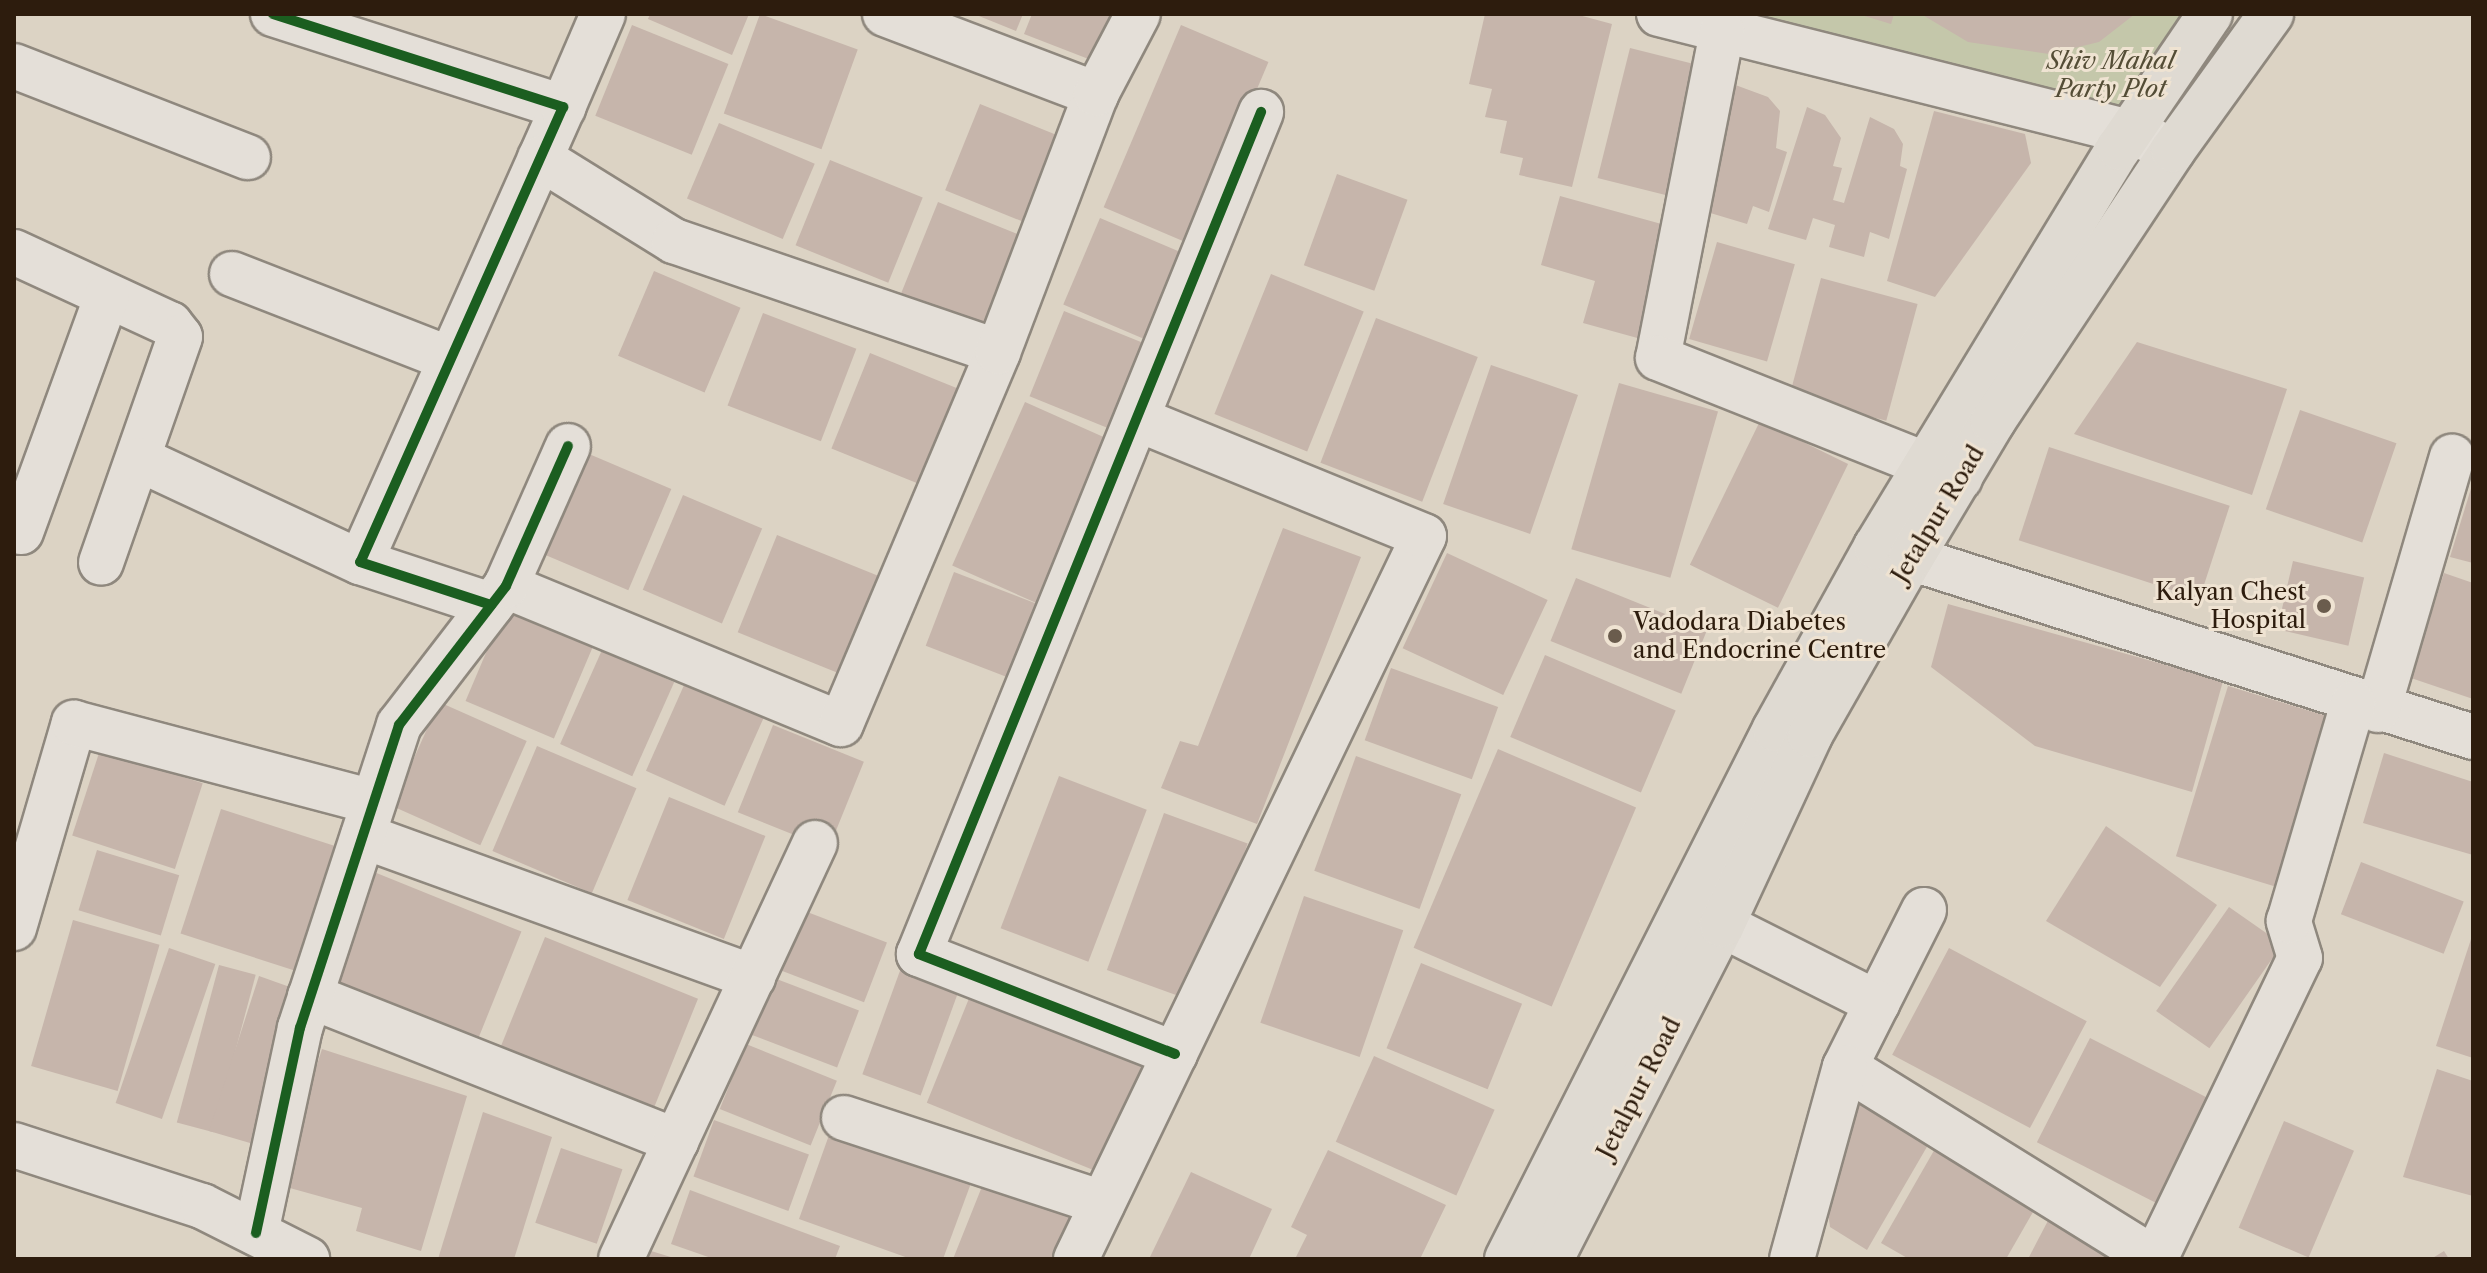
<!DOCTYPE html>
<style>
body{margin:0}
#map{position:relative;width:2487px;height:1273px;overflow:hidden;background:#dcd3c4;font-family:"Libre Caslon Text",serif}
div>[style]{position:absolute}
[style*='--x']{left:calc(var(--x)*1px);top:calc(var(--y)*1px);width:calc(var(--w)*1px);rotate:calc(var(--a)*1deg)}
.green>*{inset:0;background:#c4c7aa}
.building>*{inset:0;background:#c6b5ab;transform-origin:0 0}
.roads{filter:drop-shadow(2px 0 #8f887e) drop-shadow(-2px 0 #8f887e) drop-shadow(0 2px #8f887e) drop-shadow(0 -2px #8f887e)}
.minor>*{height:44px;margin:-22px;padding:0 22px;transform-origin:22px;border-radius:22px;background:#e4dfd8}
.primary>*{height:44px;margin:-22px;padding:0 22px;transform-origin:22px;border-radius:22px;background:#dfdad2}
.cycleway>*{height:10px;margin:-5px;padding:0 5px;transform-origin:5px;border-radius:5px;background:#1b5e20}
.dots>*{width:22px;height:22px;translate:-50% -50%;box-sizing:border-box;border:4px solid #efe3d2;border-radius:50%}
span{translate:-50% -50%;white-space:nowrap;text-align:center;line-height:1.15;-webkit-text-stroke:6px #efe3d2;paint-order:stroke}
.park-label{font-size:24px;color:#544d36;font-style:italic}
.street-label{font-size:24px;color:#2d1c0d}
.poi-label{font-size:24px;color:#2d1c0d}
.right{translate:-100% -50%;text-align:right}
.left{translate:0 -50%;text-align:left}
.frame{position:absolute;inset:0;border:16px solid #2d1c0d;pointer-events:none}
</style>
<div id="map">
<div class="green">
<div style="clip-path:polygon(1658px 14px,2230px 14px,2140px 148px)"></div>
</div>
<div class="building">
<div style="clip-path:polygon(650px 14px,749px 14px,732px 55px,648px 19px)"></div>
<div style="left:760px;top:14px;width:104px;height:106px;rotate:20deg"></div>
<div style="clip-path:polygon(974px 14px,1023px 14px,1016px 31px)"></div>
<div style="clip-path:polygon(1032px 14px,1124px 14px,1104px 65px,1024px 34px)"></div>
<div style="clip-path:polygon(1485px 14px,1575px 14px,1612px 24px,1572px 187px,1519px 175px,1523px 158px,1500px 153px,1507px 121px,1485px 117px,1492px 89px,1469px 84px)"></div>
<div style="clip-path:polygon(1858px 14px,1894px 14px,1891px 24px)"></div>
<div style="clip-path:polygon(1921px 14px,2135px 14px,2099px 42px,2049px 54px,1968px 42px)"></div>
<div style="left:632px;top:25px;width:104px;height:98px;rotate:22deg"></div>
<div style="left:1181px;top:25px;width:95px;height:198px;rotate:23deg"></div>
<div style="left:1630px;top:48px;width:71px;height:134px;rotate:14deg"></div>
<div style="clip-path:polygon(1730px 83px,1768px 97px,1780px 111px,1776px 148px,1787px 152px,1769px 212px,1753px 206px,1747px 224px,1707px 212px)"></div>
<div style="left:980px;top:104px;width:94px;height:93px;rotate:22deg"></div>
<div style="clip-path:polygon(1807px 107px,1825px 115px,1841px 138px,1833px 166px,1842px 168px,1833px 200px,1844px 203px,1870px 117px,1894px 129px,1903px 144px,1900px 166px,1907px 169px,1889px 239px,1870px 232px,1864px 257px,1829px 247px,1835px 225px,1813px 218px,1806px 240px,1768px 229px)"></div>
<div style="clip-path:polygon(1934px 111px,2025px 134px,2031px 163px,1935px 297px,1887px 281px)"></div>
<div style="left:719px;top:123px;width:104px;height:82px;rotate:23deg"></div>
<div style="left:830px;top:160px;width:100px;height:92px;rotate:22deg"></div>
<div style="left:1337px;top:174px;width:75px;height:97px;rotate:20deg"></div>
<div style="clip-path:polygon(1560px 196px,1676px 228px,1641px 339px,1583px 323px,1595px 281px,1541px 265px)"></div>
<div style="left:938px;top:202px;width:94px;height:100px;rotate:22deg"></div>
<div style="left:1100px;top:218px;width:95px;height:94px;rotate:23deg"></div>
<div style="left:1717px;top:242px;width:81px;height:101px;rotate:16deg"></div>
<div style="left:654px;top:271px;width:94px;height:92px;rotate:23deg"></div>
<div style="left:1271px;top:274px;width:100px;height:151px;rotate:22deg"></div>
<div style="left:1821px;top:278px;width:100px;height:121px;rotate:15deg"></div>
<div style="left:1064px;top:311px;width:95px;height:92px;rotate:22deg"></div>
<div style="left:763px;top:313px;width:100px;height:99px;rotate:21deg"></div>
<div style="left:1376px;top:318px;width:109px;height:155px;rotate:21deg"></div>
<div style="clip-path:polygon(2137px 342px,2287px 389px,2252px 495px,2074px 434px)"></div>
<div style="left:870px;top:353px;width:100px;height:103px;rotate:22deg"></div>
<div style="left:1491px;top:365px;width:92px;height:147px;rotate:19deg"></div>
<div style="left:1619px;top:383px;width:103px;height:173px;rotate:16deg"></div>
<div style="left:1025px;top:402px;width:97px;height:179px;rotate:24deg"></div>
<div style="left:2300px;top:410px;width:102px;height:105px;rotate:19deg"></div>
<div style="left:1760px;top:421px;width:98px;height:160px;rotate:26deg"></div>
<div style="left:2049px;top:447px;width:190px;height:98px;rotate:18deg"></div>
<div style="left:582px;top:451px;width:97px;height:110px;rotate:23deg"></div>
<div style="clip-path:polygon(2473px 482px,2473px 563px,2450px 557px)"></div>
<div style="left:683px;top:495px;width:86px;height:103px;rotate:23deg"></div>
<div style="clip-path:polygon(1283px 528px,1361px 557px,1257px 824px,1161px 788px,1180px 741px,1198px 746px)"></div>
<div style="left:777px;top:535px;width:111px;height:105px;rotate:22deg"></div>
<div style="left:1447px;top:553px;width:111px;height:105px;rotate:25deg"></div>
<div style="left:2293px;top:561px;width:73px;height:70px;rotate:13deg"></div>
<div style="left:954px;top:572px;width:96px;height:79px;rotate:21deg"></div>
<div style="clip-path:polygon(2444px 573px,2473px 583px,2473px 699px,2411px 678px)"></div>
<div style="left:1576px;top:578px;width:141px;height:68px;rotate:22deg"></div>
<div style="clip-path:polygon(1948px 604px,2223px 681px,2192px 792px,2035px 746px,1931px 667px)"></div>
<div style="left:505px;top:608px;width:96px;height:101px;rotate:23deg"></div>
<div style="left:602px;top:650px;width:79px;height:103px;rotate:24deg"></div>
<div style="left:1545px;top:655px;width:142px;height:89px;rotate:23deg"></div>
<div style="left:1391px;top:668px;width:114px;height:77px;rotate:20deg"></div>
<div style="left:685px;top:683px;width:86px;height:96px;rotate:24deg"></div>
<div style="left:2228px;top:686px;width:108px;height:178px;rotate:17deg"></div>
<div style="left:439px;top:702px;width:96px;height:114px;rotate:24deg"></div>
<div style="left:773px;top:725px;width:98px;height:94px;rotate:22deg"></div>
<div style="left:537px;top:746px;width:108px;height:114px;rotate:23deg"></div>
<div style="left:1498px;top:749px;width:150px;height:216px;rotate:23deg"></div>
<div style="left:100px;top:750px;width:108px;height:90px;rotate:18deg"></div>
<div style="clip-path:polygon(2384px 753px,2473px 782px,2473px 855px,2363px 823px)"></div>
<div style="left:1356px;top:756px;width:112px;height:122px;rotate:20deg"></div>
<div style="left:1059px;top:776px;width:94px;height:163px;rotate:21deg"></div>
<div style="left:669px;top:797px;width:104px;height:111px;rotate:22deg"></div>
<div style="left:221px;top:809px;width:119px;height:131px;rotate:18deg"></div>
<div style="left:1164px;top:813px;width:89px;height:167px;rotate:20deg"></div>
<div style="clip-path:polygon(2106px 826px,2217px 905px,2160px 987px,2046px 921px)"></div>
<div style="left:97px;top:850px;width:86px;height:63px;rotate:17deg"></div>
<div style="left:2361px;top:862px;width:110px;height:56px;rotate:21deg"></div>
<div style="left:374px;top:872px;width:159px;height:119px;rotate:22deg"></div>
<div style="left:1304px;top:896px;width:105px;height:134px;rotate:19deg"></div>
<div style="left:2229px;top:907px;width:65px;height:127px;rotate:35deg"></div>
<div style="left:802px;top:910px;width:91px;height:64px;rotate:21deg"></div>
<div style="left:73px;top:920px;width:90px;height:152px;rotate:16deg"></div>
<div style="clip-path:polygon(2473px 933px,2473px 1058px,2436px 1046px)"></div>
<div style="left:545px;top:937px;width:165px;height:121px;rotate:22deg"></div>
<div style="left:169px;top:948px;width:49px;height:164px;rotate:19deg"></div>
<div style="left:1949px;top:948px;width:156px;height:121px;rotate:28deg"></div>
<div style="left:1421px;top:963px;width:109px;height:92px;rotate:22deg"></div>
<div style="left:219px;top:965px;width:38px;height:163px;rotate:15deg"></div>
<div style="left:901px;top:968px;width:62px;height:113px;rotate:20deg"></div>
<div style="clip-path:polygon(259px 976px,301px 991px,267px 1148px,209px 1131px)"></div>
<div style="left:774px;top:978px;width:91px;height:61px;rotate:21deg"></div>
<div style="left:974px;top:986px;width:201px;height:126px;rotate:22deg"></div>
<div style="left:2090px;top:1038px;width:140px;height:117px;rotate:27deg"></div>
<div style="left:746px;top:1044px;width:98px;height:70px;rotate:22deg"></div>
<div style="clip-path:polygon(322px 1049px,467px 1096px,421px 1251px,356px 1231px,362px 1208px,279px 1185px)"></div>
<div style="left:1374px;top:1056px;width:132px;height:94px;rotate:24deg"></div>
<div style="clip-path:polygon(2437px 1069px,2473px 1081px,2473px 1196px,2403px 1177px)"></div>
<div style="clip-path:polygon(1853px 1100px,1928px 1145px,1867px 1250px,1830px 1227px,1825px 1190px)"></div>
<div style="clip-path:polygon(483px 1112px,552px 1137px,514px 1259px,438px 1259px)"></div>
<div style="left:714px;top:1120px;width:101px;height:60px;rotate:20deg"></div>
<div style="left:2284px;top:1121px;width:76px;height:116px;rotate:23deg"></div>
<div style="clip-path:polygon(833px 1124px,974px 1175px,943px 1259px,911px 1259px,799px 1219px)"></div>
<div style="clip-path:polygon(1936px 1147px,2037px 1205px,2006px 1259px,1909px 1259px,1881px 1243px)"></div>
<div style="left:561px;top:1148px;width:65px;height:79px;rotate:19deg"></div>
<div style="clip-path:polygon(1328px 1150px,1446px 1205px,1420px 1259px,1295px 1259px,1307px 1235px,1291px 1227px)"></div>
<div style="clip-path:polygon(1191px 1172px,1272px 1209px,1249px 1259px,1149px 1259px)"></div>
<div style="clip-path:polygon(985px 1179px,1080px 1214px,1060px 1259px,953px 1259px)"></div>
<div style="clip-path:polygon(690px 1190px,840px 1246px,835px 1259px,714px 1259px,671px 1244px)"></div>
<div style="clip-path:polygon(2052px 1213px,2123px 1259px,2028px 1259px)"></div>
<div style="clip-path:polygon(651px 1251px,674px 1258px,674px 1259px,648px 1259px)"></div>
<div style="clip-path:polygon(2444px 1251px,2449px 1259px,2431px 1259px)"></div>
</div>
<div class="roads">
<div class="minor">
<div style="--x:273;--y:14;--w:305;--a:17.8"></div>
<div style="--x:563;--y:107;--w:498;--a:114"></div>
<div style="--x:360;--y:562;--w:138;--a:18.2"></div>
<div style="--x:885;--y:14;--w:226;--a:20.8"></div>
<div style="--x:1659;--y:14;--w:486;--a:14.1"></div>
<div style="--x:2130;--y:132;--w:35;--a:22"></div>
<div style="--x:1722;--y:32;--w:332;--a:101.1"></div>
<div style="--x:1658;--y:358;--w:325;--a:21.7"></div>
<div style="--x:14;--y:66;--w:251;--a:21.3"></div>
<div style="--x:563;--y:107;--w:101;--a:-66.7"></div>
<div style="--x:540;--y:158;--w:158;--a:31.8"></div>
<div style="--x:674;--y:241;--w:342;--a:18.9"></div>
<div style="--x:14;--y:252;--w:172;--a:24.8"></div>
<div style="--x:170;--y:324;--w:16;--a:52"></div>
<div style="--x:180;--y:337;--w:239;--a:109.3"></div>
<div style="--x:232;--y:274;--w:234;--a:21.3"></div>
<div style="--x:141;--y:460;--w:242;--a:25"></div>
<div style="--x:21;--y:532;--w:251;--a:-70"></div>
<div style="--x:1876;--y:547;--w:627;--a:17.65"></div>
<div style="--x:506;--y:586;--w:362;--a:22.4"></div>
<div style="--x:841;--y:724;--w:404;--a:-67.1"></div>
<div style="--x:998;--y:352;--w:276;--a:-69.2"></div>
<div style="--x:1096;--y:94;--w:90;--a:-62.3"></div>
<div style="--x:2378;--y:710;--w:264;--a:-73.7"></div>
<div style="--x:363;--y:836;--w:415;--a:19.9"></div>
<div style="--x:1924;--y:910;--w:176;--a:116.7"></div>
<div style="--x:1845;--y:1067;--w:365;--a:31.8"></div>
<div style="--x:1722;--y:925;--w:174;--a:26.7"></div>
<div style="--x:14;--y:928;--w:214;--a:-73.7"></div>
<div style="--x:74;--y:723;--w:309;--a:14.8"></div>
<div style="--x:310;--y:996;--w:394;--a:21.6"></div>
<div style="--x:1175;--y:1054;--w:275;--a:-158.7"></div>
<div style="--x:919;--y:954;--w:909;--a:-67.89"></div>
<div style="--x:844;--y:1118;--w:272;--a:18.2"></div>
<div style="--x:14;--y:1145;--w:198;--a:18"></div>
<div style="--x:202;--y:1206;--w:118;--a:26.8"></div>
<div style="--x:256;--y:1233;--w:210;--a:-77.9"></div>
<div style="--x:300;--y:1028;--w:319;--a:-71.9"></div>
<div style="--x:399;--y:725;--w:175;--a:-52.4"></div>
<div style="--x:506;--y:586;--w:153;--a:-66.1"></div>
<div style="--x:621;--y:1259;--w:459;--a:-65"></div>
<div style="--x:1076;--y:1259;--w:802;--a:-64.3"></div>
<div style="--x:1424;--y:536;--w:310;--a:-157.8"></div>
<div style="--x:1792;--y:1259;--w:199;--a:-74.6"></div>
<div style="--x:2155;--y:1259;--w:334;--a:-64.3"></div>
<div style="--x:2300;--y:958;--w:39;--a:-107"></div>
<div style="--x:2289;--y:921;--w:227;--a:-73.6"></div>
</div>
<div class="primary">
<div style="--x:1507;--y:1259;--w:594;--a:-63.18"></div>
<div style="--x:1775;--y:729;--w:208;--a:-61"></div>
<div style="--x:1876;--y:547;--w:467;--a:-58.7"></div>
<div style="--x:2119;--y:148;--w:162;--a:-55.8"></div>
<div style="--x:1551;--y:1259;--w:375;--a:-62.9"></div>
<div style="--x:1722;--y:925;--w:209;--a:-65.1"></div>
<div style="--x:1810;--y:735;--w:204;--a:-60.3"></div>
<div style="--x:1911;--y:558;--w:160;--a:-59.1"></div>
<div style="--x:1993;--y:421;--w:325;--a:-56.4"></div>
<div style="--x:2173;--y:150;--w:168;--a:-54.2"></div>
</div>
</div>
<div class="cycleway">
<div style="--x:273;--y:14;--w:305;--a:17.8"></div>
<div style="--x:563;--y:107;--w:498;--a:114"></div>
<div style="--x:360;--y:562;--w:138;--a:18.2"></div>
<div style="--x:1175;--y:1054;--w:275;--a:-158.7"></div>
<div style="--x:919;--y:954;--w:909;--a:-67.89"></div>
<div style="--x:256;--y:1233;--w:210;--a:-77.9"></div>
<div style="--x:300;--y:1028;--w:319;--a:-71.9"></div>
<div style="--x:399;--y:725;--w:175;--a:-52.4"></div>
<div style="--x:506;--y:586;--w:153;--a:-66.1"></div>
</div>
<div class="dots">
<div style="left:2324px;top:606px;background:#6a5c4d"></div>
<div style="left:1615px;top:636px;background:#6a5c4d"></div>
</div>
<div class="park-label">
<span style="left:2111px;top:75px">Shiv Mahal<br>Party Plot</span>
</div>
<div class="street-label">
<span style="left:1938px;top:514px;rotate:-59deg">Jetalpur Road</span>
<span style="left:1639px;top:1088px;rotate:-63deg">Jetalpur Road</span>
</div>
<div class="poi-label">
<span class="right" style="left:2306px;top:606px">Kalyan Chest<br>Hospital</span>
<span class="left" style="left:1633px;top:636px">Vadodara Diabetes<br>and Endocrine Centre</span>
</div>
<div class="frame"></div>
</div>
